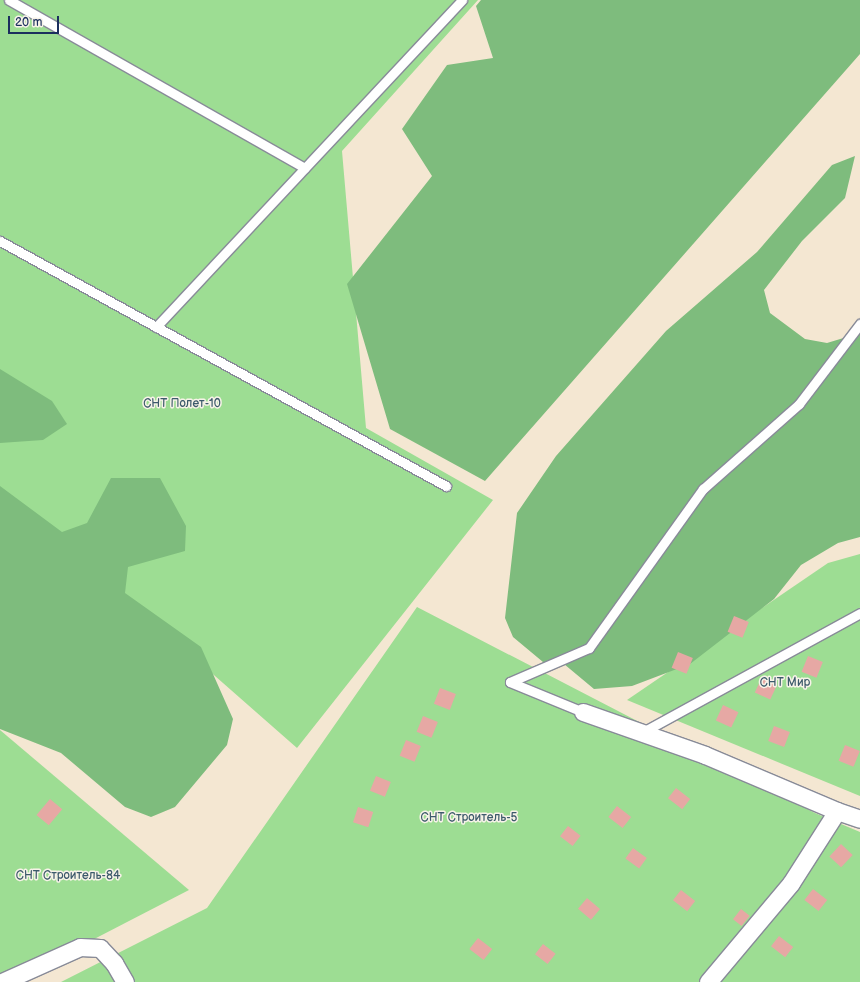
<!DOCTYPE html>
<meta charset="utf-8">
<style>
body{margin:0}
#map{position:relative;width:860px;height:982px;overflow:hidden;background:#f4e7d2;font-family:"Balsamiq Sans",sans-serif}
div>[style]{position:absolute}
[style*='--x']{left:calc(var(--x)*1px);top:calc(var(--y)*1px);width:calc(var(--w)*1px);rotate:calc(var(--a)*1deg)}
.green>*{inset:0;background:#9ddd93}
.forest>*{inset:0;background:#7ebc7d}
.building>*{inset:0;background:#e6a8a4;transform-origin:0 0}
.roads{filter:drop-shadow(1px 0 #888b98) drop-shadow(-1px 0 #888b98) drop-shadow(0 1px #888b98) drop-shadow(0 -1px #888b98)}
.lane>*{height:9px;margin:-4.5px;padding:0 4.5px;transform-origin:4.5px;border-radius:4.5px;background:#fff}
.street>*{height:17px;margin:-8.5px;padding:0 8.5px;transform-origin:8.5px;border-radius:8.5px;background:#fff}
span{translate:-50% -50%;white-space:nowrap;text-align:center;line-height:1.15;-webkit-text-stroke:3px #f7f3e8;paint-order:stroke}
.park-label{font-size:12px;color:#3c5a6b}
.scale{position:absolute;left:8px;top:16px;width:51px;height:18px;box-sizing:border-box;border:2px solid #1b2f5e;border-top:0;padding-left:5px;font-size:12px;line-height:14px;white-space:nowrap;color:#1b2f5e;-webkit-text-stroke:3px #f7f3e8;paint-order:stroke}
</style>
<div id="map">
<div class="green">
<div style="clip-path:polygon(0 0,478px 0,342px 151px,366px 428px,493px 500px,297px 748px,0 487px)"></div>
<div style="clip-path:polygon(860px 554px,860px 796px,627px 700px,828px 563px)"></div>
<div style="clip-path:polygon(417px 607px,815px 813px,860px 832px,860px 982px,61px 982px,207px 908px)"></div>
<div style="clip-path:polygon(0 730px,189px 890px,11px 982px,0 982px)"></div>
</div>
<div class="forest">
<div style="clip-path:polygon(481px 0,860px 0,860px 54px,485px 481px,390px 429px,347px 284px,432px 176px,402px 129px,447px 65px,493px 58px,476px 6px)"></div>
<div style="clip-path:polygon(855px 156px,845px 198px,802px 241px,764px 290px,770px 313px,805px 339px,827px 343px,860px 333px,860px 537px,838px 543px,801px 565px,774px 599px,690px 664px,632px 686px,594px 689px,564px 664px,543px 662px,513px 637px,505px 618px,517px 513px,556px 456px,666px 331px,757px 252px,832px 165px)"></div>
<div style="clip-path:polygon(0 369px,52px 401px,67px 424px,43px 440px,0 443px)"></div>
<div style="clip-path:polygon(111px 478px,160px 478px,186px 526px,185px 551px,128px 567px,125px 593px,201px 647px,233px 719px,227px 745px,175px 807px,151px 817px,125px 807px,61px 753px,0 729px,0 486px,62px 532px,87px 523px)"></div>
</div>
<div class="building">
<div style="left:734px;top:616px;width:16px;height:17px;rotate:22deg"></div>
<div style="left:678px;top:652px;width:16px;height:17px;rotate:22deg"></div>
<div style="left:808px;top:656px;width:16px;height:17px;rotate:22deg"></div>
<div style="left:762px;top:677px;width:17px;height:17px;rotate:25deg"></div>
<div style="left:440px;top:688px;width:17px;height:17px;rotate:21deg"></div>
<div style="left:723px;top:705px;width:17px;height:17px;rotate:25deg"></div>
<div style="left:423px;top:716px;width:16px;height:17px;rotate:22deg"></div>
<div style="left:774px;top:726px;width:17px;height:16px;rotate:21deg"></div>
<div style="left:406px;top:740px;width:16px;height:17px;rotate:22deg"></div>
<div style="left:845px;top:745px;width:16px;height:17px;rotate:22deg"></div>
<div style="left:376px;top:776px;width:16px;height:16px;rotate:22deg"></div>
<div style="left:676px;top:788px;width:18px;height:13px;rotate:38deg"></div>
<div style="left:50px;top:799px;width:16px;height:21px;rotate:40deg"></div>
<div style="left:617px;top:806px;width:18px;height:14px;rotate:38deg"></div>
<div style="left:358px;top:807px;width:16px;height:16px;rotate:18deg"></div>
<div style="left:568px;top:826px;width:16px;height:13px;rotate:38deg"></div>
<div style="left:841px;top:844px;width:16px;height:17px;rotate:43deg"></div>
<div style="left:633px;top:848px;width:17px;height:13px;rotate:36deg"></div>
<div style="left:813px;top:889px;width:18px;height:14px;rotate:38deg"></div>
<div style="left:681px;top:890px;width:18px;height:13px;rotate:38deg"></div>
<div style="left:587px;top:898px;width:17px;height:14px;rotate:40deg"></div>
<div style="left:741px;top:909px;width:11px;height:13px;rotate:38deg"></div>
<div style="left:779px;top:936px;width:18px;height:13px;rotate:38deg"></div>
<div style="left:478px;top:938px;width:18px;height:14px;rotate:38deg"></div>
<div style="left:543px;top:944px;width:16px;height:13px;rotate:38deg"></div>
</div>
<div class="roads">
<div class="lane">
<div style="--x:9;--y:0;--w:340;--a:29.6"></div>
<div style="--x:0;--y:241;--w:509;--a:28.78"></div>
<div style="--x:156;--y:327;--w:448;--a:-46.9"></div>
<div style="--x:583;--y:712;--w:79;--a:-157.7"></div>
<div style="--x:510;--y:682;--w:86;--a:-23.3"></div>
<div style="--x:589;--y:648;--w:196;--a:-54.4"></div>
<div style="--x:703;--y:489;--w:128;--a:-41.5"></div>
<div style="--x:799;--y:404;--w:101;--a:-52.7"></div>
<div style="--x:641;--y:733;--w:250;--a:-28.7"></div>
</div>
<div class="street">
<div style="--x:583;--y:712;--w:129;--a:19.4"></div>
<div style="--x:705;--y:755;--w:143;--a:23"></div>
<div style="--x:2;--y:982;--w:85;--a:-24.2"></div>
<div style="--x:80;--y:947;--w:20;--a:3"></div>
<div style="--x:100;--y:948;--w:21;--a:47"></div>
<div style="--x:114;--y:963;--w:22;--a:60"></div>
<div style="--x:708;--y:982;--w:129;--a:-50"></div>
<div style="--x:791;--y:883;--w:85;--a:-57.4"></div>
<div style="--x:837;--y:811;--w:24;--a:19"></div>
</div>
</div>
<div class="park-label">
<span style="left:182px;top:404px">СНТ Полет-10</span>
<span style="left:785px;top:683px">СНТ Мир</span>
<span style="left:469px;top:818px">СНТ Строитель-5</span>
<span style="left:68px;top:876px">СНТ Строитель-84</span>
</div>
<div class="scale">20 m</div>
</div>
